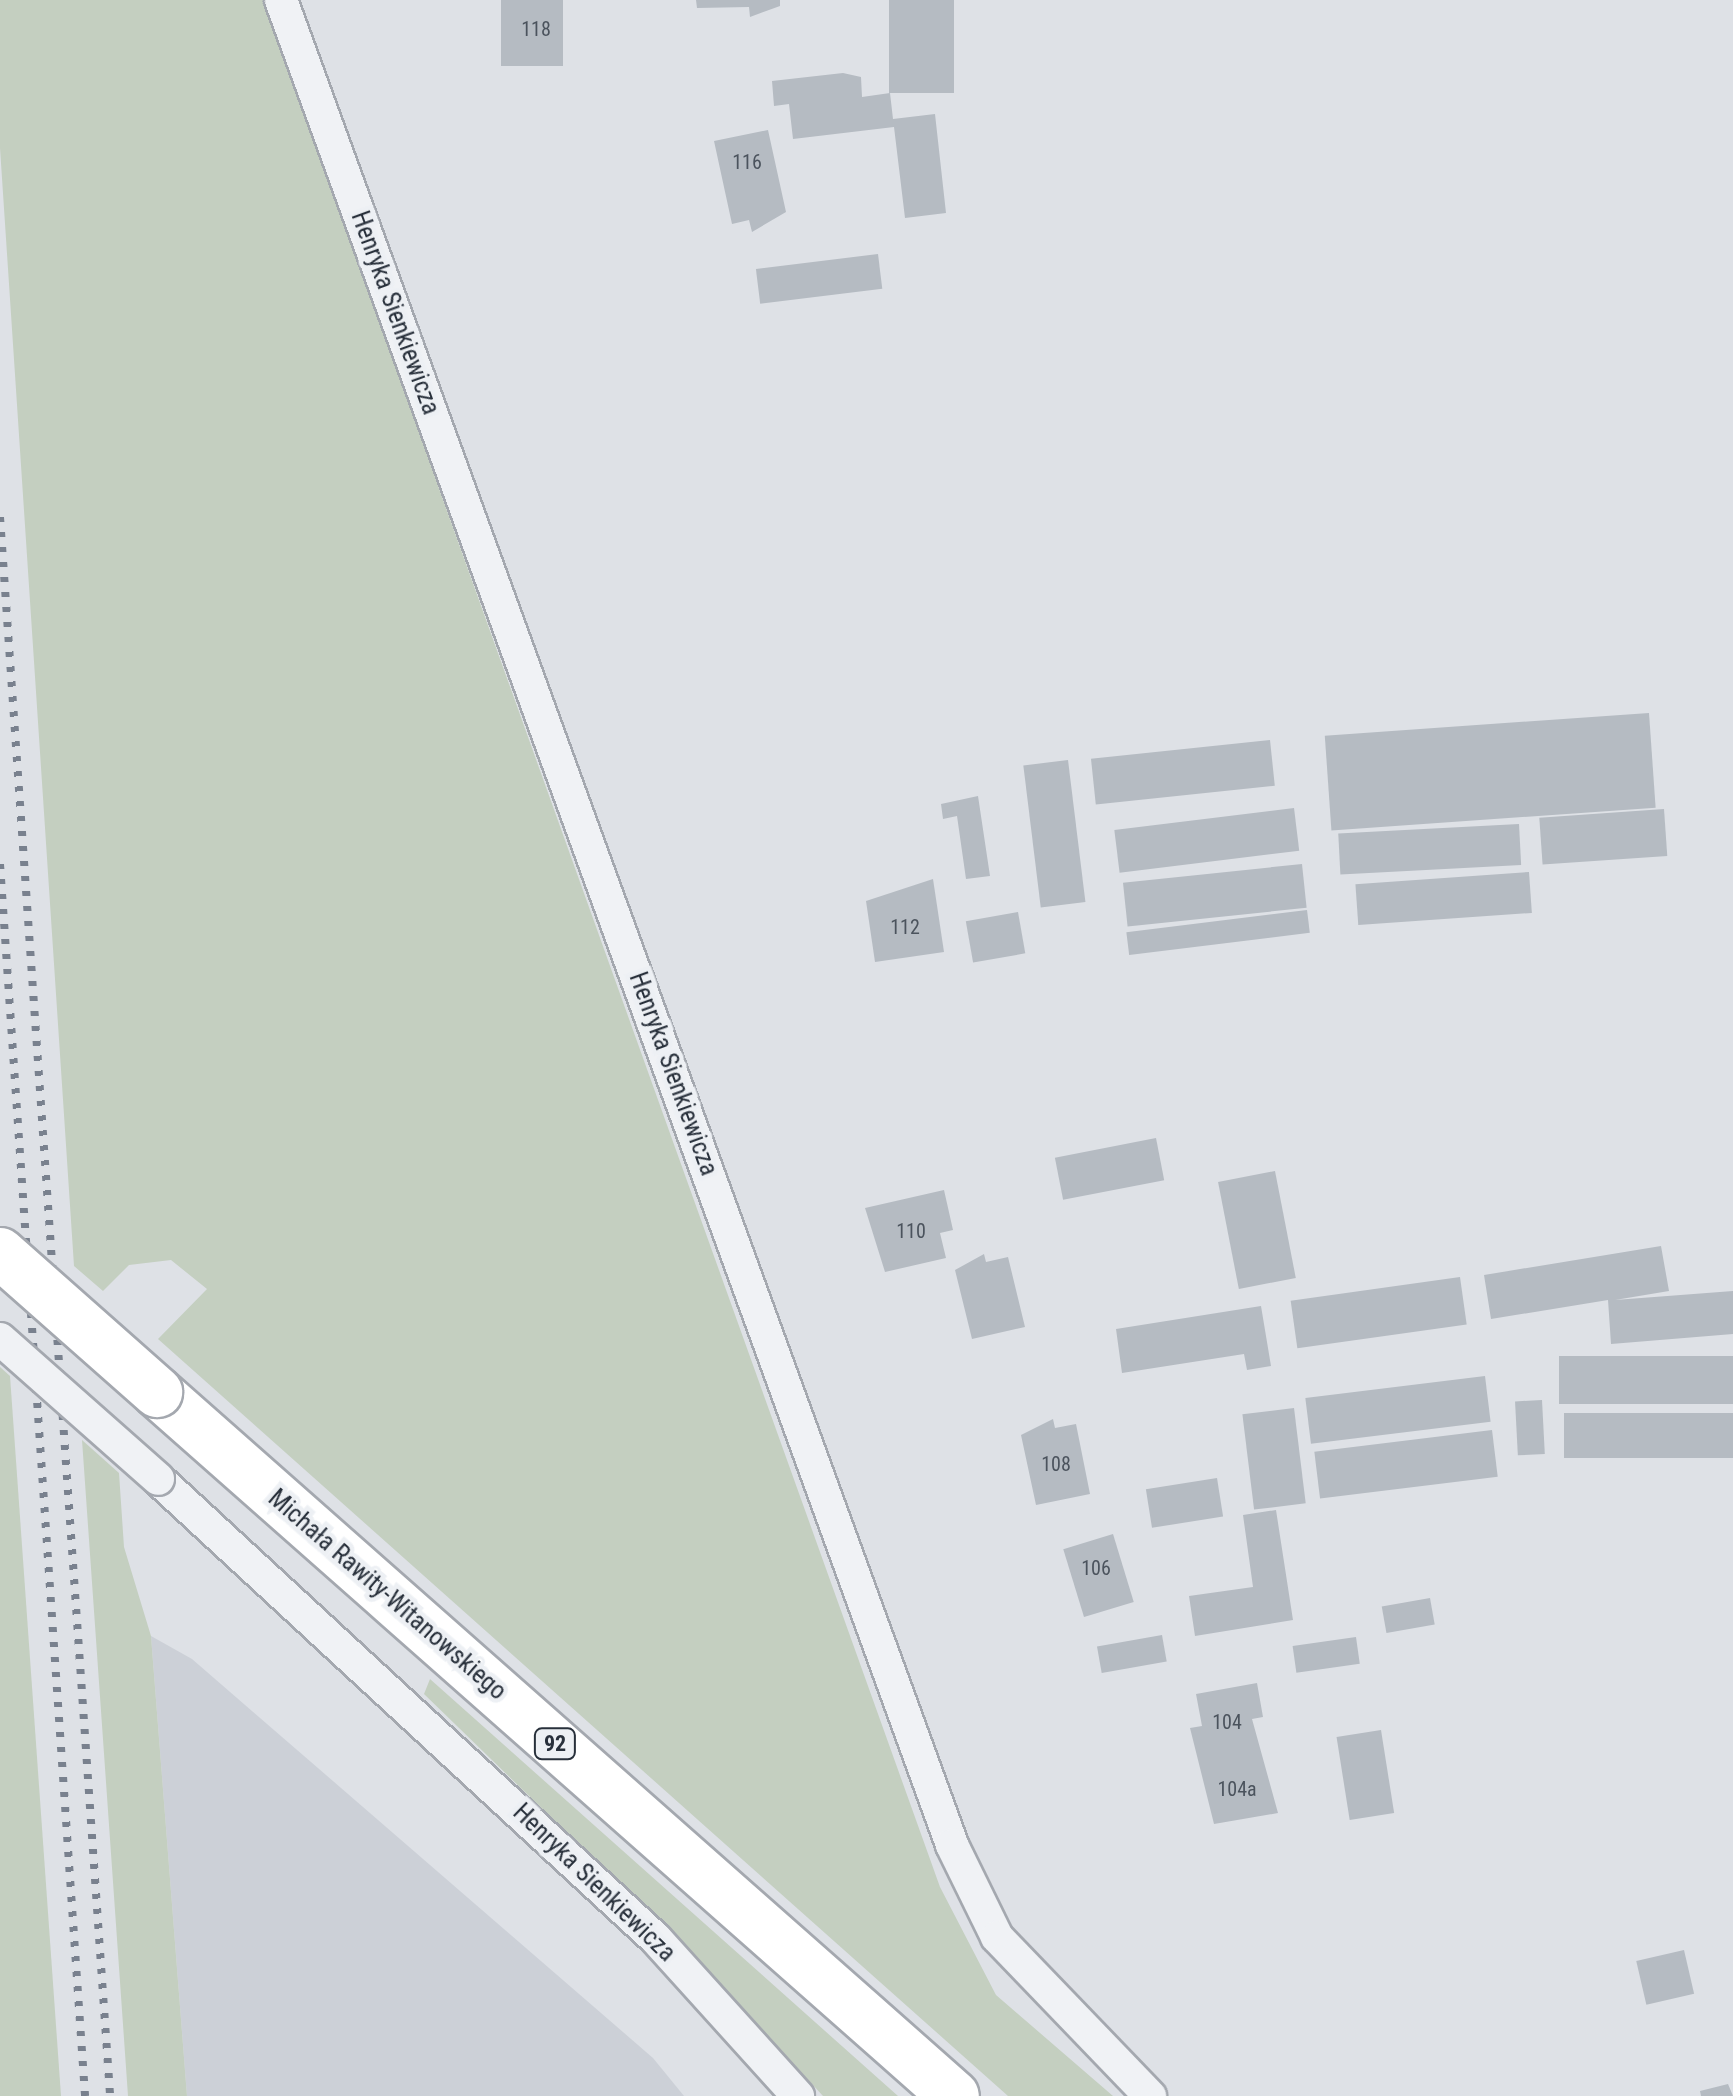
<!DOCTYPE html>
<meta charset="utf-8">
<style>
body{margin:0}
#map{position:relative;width:1733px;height:2096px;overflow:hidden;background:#dee1e6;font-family:"Roboto Condensed",sans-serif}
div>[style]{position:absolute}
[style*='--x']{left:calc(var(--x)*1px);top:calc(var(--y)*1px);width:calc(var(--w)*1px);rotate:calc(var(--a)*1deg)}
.built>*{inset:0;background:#ccd0d7}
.green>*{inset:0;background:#c4cfc0}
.building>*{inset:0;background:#b5bbc2;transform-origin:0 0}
.roads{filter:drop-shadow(2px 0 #a4a8af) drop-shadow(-2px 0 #a4a8af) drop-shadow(0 2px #a4a8af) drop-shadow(0 -2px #a4a8af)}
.street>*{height:32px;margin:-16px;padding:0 16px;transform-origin:16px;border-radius:16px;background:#f0f2f5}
.primary>*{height:50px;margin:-25px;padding:0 25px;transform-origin:25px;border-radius:25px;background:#fff}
.rail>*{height:8px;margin-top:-4px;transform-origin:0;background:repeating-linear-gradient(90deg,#79818e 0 5px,transparent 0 15px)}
.bridges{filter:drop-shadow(2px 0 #a4a8af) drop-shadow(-2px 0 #a4a8af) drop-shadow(0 2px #a4a8af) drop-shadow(0 -2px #a4a8af)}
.street-bridge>*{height:32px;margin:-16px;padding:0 16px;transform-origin:16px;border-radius:16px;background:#f0f2f5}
.primary-bridge>*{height:50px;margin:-25px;padding:0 25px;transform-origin:25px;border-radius:25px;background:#fff}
span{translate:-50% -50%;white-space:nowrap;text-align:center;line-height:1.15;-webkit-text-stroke:9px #edf0f4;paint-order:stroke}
.number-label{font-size:20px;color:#4b535d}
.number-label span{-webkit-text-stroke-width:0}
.shield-label span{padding:2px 8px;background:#edf0f4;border:2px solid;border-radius:8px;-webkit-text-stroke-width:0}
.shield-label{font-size:22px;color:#28303b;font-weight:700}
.street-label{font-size:25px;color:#28303b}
</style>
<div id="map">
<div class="built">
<div style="clip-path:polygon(151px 1636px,192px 1659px,653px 2058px,684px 2096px,187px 2096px)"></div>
</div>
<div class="green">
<div style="clip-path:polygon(0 0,264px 0,940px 1887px,996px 1995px,1113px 2096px,1008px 2096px,158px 1339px,207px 1289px,171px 1260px,129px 1265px,103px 1291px,74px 1266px,0 148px)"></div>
<div style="clip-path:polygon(0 1367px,10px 1376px,61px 2096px,0 2096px)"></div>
<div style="clip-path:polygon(82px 1440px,119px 1473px,124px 1547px,151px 1636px,187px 2096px,128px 2096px)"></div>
<div style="clip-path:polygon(430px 1679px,898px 2096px,823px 2096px,699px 1961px,424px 1694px)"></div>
</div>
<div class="building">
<div style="left:501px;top:0;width:62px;height:66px"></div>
<div style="clip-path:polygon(696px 0,780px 0,780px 6px,750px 17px,749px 7px,697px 8px)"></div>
<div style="left:889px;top:0;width:65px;height:93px"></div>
<div style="clip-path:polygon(843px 73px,861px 77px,862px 97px,890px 93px,893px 119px,935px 114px,946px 213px,905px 218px,894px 127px,793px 139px,789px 104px,774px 106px,772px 81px)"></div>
<div style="clip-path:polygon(768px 130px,786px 212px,752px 232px,749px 220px,732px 224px,714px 141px)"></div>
<div style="left:878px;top:254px;width:35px;height:123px;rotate:83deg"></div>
<div style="left:1649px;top:713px;width:95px;height:325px;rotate:86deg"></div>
<div style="left:1270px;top:740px;width:46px;height:180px;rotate:84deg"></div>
<div style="left:1068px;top:760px;width:143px;height:45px;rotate:83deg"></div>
<div style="clip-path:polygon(978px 796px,990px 876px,966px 879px,957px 816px,943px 819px,941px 804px)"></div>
<div style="left:1294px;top:808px;width:43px;height:181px;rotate:83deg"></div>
<div style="left:1664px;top:809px;width:47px;height:125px;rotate:86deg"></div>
<div style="left:1519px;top:824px;width:41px;height:181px;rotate:87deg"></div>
<div style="left:1302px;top:864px;width:44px;height:180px;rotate:84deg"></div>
<div style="left:1529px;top:872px;width:41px;height:174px;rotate:86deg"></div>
<div style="clip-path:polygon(933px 879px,944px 952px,875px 962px,866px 901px)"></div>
<div style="left:1307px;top:910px;width:23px;height:182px;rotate:83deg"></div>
<div style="left:1018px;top:912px;width:42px;height:53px;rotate:80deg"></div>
<div style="left:1156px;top:1138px;width:43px;height:103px;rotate:79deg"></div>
<div style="left:1275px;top:1171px;width:109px;height:58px;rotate:79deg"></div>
<div style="clip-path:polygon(944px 1190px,953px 1230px,940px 1233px,946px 1258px,885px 1272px,865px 1208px)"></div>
<div style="clip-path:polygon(1661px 1246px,1669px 1291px,1615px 1300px,1733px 1291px,1733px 1334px,1611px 1344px,1608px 1300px,1491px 1319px,1484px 1275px)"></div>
<div style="clip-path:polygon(984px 1254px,986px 1262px,1008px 1257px,1025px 1327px,972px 1339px,955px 1270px)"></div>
<div style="left:1460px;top:1277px;width:48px;height:171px;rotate:82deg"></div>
<div style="clip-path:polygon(1261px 1306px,1271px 1366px,1247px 1370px,1244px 1354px,1122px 1373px,1116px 1329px)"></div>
<div style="left:1733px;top:1356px;width:48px;height:174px;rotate:90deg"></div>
<div style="left:1485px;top:1376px;width:46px;height:181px;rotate:83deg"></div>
<div style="left:1542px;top:1400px;width:54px;height:27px;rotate:87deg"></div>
<div style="left:1294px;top:1408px;width:96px;height:52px;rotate:83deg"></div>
<div style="left:1733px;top:1413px;width:45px;height:169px;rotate:90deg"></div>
<div style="clip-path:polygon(1053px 1419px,1055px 1428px,1076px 1424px,1090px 1494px,1036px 1505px,1021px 1435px)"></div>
<div style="left:1492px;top:1430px;width:47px;height:179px;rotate:83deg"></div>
<div style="left:1217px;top:1478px;width:39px;height:72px;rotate:81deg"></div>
<div style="clip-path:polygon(1276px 1510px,1293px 1620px,1195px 1636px,1189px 1596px,1253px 1587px,1243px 1515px)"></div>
<div style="left:1113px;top:1534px;width:71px;height:52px;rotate:73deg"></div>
<div style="left:1430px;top:1598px;width:27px;height:49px;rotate:80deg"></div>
<div style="left:1162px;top:1635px;width:27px;height:66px;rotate:80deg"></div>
<div style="left:1356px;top:1637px;width:27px;height:64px;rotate:82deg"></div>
<div style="clip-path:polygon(1257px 1683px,1263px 1717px,1252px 1719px,1278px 1813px,1214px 1824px,1190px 1728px,1202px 1726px,1196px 1694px)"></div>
<div style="left:1381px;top:1730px;width:84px;height:45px;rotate:81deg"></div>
<div style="left:1684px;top:1950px;width:45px;height:49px;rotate:77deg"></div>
<div style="clip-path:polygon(1728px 2084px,1733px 2096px,1701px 2096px,1700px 2091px)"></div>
</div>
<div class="roads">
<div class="street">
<div style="--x:281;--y:0;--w:1963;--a:70.01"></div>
<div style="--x:952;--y:1845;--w:102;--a:63.9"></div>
<div style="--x:997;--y:1937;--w:221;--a:46.1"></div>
<div style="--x:158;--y:1479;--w:678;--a:42.73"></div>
<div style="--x:656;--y:1939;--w:212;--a:47.9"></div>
</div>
<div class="primary">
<div style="--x:157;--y:1392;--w:1063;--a:41.45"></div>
</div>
</div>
<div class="rail">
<div style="--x:0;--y:517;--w:1583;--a:86.01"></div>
<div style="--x:0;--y:864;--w:1235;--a:86.05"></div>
</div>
<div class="bridges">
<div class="street-bridge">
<div style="--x:0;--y:1339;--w:211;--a:41.5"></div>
</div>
<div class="primary-bridge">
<div style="--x:0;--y:1253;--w:210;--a:41.5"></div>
</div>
</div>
<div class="number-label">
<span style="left:536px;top:29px">118</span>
<span style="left:747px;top:162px">116</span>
<span style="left:905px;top:927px">112</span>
<span style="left:911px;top:1231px">110</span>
<span style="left:1056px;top:1464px">108</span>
<span style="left:1096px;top:1568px">106</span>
<span style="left:1227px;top:1722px">104</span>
<span style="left:1237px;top:1789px">104a</span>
</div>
<div class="shield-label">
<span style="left:555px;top:1744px">92</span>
</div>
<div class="street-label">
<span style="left:395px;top:313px;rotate:70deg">Henryka Sienkiewicza</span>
<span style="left:673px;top:1074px;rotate:70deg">Henryka Sienkiewicza</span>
<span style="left:387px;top:1595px;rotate:41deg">Michała Rawity-Witanowskiego</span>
<span style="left:594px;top:1883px;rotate:44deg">Henryka Sienkiewicza</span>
</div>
</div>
